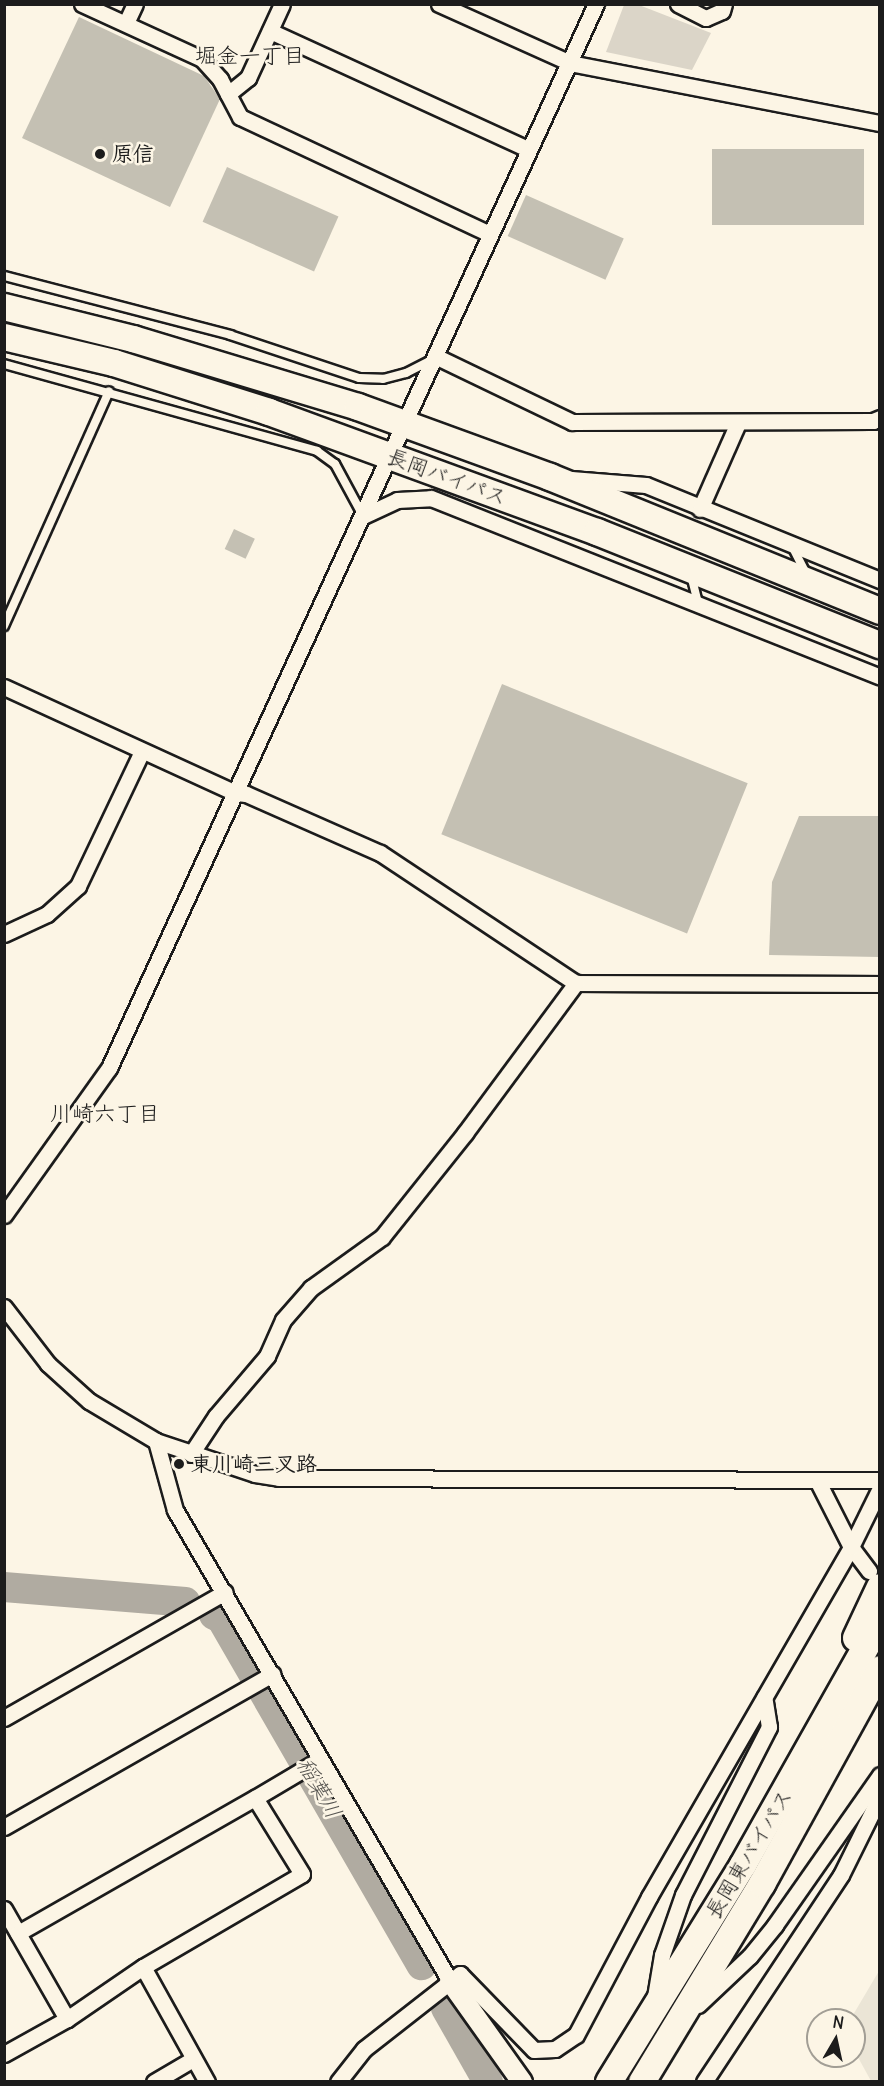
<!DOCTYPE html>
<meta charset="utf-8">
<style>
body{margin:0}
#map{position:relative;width:884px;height:2086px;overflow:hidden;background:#fcf5e5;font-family:Delius,"Klee One",sans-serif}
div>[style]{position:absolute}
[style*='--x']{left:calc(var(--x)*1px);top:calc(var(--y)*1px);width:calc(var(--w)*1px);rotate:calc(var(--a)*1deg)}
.built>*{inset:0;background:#ebe5d6}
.green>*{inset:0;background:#dbd5c8}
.river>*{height:30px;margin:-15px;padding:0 15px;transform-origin:15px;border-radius:15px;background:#b0aba1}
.building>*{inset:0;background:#c4c0b3;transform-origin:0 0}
.roads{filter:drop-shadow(2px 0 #1c1c1c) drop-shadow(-2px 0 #1c1c1c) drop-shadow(0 2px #1c1c1c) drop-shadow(0 -2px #1c1c1c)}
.service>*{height:8px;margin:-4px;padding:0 4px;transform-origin:4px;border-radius:4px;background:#fcf5e5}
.minor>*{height:15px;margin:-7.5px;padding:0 7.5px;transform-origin:7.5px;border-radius:7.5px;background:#fcf5e5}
.tertiary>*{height:20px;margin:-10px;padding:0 10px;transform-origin:10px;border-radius:10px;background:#fcf5e5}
.trunk>*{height:26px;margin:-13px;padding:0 13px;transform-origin:13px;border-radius:13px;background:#fcf5e5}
.dots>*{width:16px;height:16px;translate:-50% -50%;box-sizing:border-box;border:3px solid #fcf5e5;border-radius:50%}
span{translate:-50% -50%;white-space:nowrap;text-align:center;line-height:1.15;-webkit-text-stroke:5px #fcf5e5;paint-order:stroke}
.poi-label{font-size:21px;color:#1c1c1c;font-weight:700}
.left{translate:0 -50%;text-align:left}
.street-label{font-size:21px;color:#1c1c1c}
.neighbourhood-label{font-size:22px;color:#1c1c1c}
.water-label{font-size:22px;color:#575551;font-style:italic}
.frame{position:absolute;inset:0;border:6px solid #1c1c1c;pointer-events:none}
.north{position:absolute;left:806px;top:2008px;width:60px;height:60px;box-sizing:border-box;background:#fcf5e5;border:2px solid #a29e95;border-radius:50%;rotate:9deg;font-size:16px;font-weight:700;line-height:24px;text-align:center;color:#1c1c1c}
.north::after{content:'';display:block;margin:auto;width:21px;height:27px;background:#1c1c1c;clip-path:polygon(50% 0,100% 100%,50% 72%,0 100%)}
</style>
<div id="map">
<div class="built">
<div style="clip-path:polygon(879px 1971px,879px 2081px,871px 2081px,854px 2050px,854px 2020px,850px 2020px)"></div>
</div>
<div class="green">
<div style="clip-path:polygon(624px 5px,639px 5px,711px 33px,692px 70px,606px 52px)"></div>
</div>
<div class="river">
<div style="--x:4;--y:1587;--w:182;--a:4.7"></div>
<div style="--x:214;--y:1615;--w:8;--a:23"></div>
<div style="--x:221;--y:1618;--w:401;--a:60"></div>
<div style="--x:446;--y:2008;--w:85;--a:60.4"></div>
</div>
<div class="building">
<div style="clip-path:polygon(79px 17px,204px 76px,220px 99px,170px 207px,22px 138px)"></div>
<div style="left:712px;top:149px;width:152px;height:76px"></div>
<div style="left:227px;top:167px;width:122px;height:60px;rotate:24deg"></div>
<div style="left:526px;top:195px;width:107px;height:45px;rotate:24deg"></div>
<div style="left:234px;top:529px;width:23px;height:22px;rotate:25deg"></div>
<div style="left:502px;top:684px;width:265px;height:162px;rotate:22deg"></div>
<div style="clip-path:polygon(799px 816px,879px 816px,879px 957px,769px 955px,772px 882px)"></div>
</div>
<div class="roads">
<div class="service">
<div style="--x:4;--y:276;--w:234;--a:14.6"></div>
<div style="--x:230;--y:335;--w:136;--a:18.4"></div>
<div style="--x:359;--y:378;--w:24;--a:2"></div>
<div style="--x:383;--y:379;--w:24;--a:-15"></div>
<div style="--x:406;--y:373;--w:28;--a:-27"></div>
<div style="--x:4;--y:364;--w:325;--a:15.5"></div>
<div style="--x:317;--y:451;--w:22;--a:36"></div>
<div style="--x:335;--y:464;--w:57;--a:61.6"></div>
<div style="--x:792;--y:546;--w:31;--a:63"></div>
<div style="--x:691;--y:575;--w:29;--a:76"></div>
<div style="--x:4;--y:626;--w:257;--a:-65.9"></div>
</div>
<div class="minor">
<div style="--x:82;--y:4;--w:132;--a:24.6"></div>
<div style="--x:202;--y:59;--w:27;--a:48"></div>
<div style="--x:220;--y:79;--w:43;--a:62.2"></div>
<div style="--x:240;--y:117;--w:276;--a:25.1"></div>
<div style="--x:439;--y:4;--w:144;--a:24.2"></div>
<div style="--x:570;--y:63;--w:316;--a:11"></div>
<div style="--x:678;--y:4;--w:31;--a:27"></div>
<div style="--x:706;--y:18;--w:17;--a:-24"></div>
<div style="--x:722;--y:11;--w:7;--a:-74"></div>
<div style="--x:126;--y:23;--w:21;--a:-65"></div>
<div style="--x:270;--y:31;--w:284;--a:24.6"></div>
<div style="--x:228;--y:94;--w:26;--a:-39"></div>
<div style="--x:248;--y:78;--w:81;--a:-65.3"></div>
<div style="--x:437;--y:357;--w:150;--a:25.7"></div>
<div style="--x:572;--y:422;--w:301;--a:-0.2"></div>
<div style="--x:873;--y:421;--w:8;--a:-23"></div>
<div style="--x:571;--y:479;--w:75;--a:4.6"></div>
<div style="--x:646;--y:485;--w:253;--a:22.1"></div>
<div style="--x:700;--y:509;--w:94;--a:-66.2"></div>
<div style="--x:363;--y:516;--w:38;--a:-25"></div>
<div style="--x:397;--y:500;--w:34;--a:-3"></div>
<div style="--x:431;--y:498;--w:483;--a:21.7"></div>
<div style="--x:4;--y:687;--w:255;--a:24.6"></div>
<div style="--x:236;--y:793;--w:10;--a:6"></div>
<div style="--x:246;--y:794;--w:146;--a:23.8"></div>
<div style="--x:380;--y:853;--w:235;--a:33.6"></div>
<div style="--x:576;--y:983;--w:304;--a:0.2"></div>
<div style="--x:4;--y:934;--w:47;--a:-24.9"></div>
<div style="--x:47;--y:914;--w:42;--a:-42.1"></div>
<div style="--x:78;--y:886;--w:149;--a:-64.6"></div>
<div style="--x:4;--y:1215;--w:181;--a:-54.5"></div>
<div style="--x:109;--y:1068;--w:1170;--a:-65.41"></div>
<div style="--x:4;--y:1307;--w:72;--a:52.3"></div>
<div style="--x:48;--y:1364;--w:55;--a:42.1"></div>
<div style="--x:89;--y:1401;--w:78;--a:30.8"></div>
<div style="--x:156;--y:1441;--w:104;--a:18.4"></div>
<div style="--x:255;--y:1474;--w:24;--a:9"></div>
<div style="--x:279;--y:1478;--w:601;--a:0.19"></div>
<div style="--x:156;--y:1441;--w:72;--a:74.6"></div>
<div style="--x:175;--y:1510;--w:545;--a:59.72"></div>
<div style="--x:191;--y:1454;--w:45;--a:-56.7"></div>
<div style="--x:216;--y:1416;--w:79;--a:-49.6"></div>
<div style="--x:267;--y:1356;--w:39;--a:-66"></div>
<div style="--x:283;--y:1320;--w:43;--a:-48.8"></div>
<div style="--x:311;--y:1288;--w:87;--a:-35.7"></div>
<div style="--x:382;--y:1237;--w:133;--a:-51.4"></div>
<div style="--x:465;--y:1133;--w:187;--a:-53.5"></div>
<div style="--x:817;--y:1480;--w:75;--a:63.1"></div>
<div style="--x:851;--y:1547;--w:30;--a:53"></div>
<div style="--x:4;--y:1718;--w:254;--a:-29.7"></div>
<div style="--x:4;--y:1827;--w:309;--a:-29.7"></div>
<div style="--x:4;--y:1909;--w:127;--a:60.2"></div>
<div style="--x:18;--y:1933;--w:273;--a:-29.7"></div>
<div style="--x:143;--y:1967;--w:132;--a:60.9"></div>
<div style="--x:655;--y:1997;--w:43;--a:-80.5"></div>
<div style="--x:662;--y:1955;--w:64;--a:-70.7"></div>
<div style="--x:683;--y:1895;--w:189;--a:-62.9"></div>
<div style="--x:769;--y:1727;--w:30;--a:-99"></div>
<div style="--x:698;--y:2005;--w:71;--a:-43.3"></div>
<div style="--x:750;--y:1956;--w:40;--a:-51"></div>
<div style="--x:775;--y:1925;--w:183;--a:-55"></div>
<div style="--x:4;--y:2054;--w:72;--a:-29.1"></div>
<div style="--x:67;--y:2019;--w:92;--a:-34.4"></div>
<div style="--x:143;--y:1967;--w:184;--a:-30.3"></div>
<div style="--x:302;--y:1874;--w:89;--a:-121.7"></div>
<div style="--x:255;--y:1798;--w:74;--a:-30.7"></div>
<div style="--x:154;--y:2082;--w:45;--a:-30.5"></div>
<div style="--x:338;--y:2082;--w:42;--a:-51.8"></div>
<div style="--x:364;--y:2049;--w:122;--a:-38"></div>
<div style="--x:460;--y:1974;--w:106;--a:45.8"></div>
<div style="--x:534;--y:2050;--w:21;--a:-3"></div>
<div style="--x:555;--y:2049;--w:25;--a:-34"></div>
<div style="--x:576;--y:2035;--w:156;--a:-62.1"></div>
<div style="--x:649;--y:1897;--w:404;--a:-60"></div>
<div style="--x:851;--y:1547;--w:66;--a:-63.8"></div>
<div style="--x:704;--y:2082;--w:248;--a:-56.5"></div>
<div style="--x:841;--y:1875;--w:88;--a:-63.7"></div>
</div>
<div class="tertiary">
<div style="--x:450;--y:1981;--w:124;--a:54.5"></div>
</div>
<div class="trunk">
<div style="--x:4;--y:307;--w:133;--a:13.9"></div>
<div style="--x:133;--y:339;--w:235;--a:16.8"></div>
<div style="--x:358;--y:407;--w:204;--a:20"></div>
<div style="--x:550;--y:477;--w:356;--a:22.1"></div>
<div style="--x:4;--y:337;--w:113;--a:13.3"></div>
<div style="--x:114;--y:363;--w:163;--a:17.5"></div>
<div style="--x:269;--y:412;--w:349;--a:20.1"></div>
<div style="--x:597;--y:532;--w:305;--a:21.8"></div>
<div style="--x:856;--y:1638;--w:56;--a:-64.8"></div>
<div style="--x:609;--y:2082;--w:255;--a:-58.3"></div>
<div style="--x:743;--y:1865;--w:279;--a:-60.6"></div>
<div style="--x:642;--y:2082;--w:232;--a:-58.8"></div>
<div style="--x:762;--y:1884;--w:245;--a:-61.2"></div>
</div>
</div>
<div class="dots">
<div style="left:100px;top:154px;background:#1c1c1c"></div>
<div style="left:179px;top:1464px;background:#1c1c1c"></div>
</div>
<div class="poi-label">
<span class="left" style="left:112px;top:154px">原信</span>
<span class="left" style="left:191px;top:1464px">東川崎三叉路</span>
</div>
<div class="street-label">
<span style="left:447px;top:477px;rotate:20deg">長岡バイパス</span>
<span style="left:749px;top:1854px;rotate:-59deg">長岡東バイパス</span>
</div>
<div class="neighbourhood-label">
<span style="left:250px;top:56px">堀金一丁目</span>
<span style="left:105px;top:1114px">川崎六丁目</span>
</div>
<div class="water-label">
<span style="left:319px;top:1788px;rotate:60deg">稲葉川</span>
</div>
<div class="frame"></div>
<div class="north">N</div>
</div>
